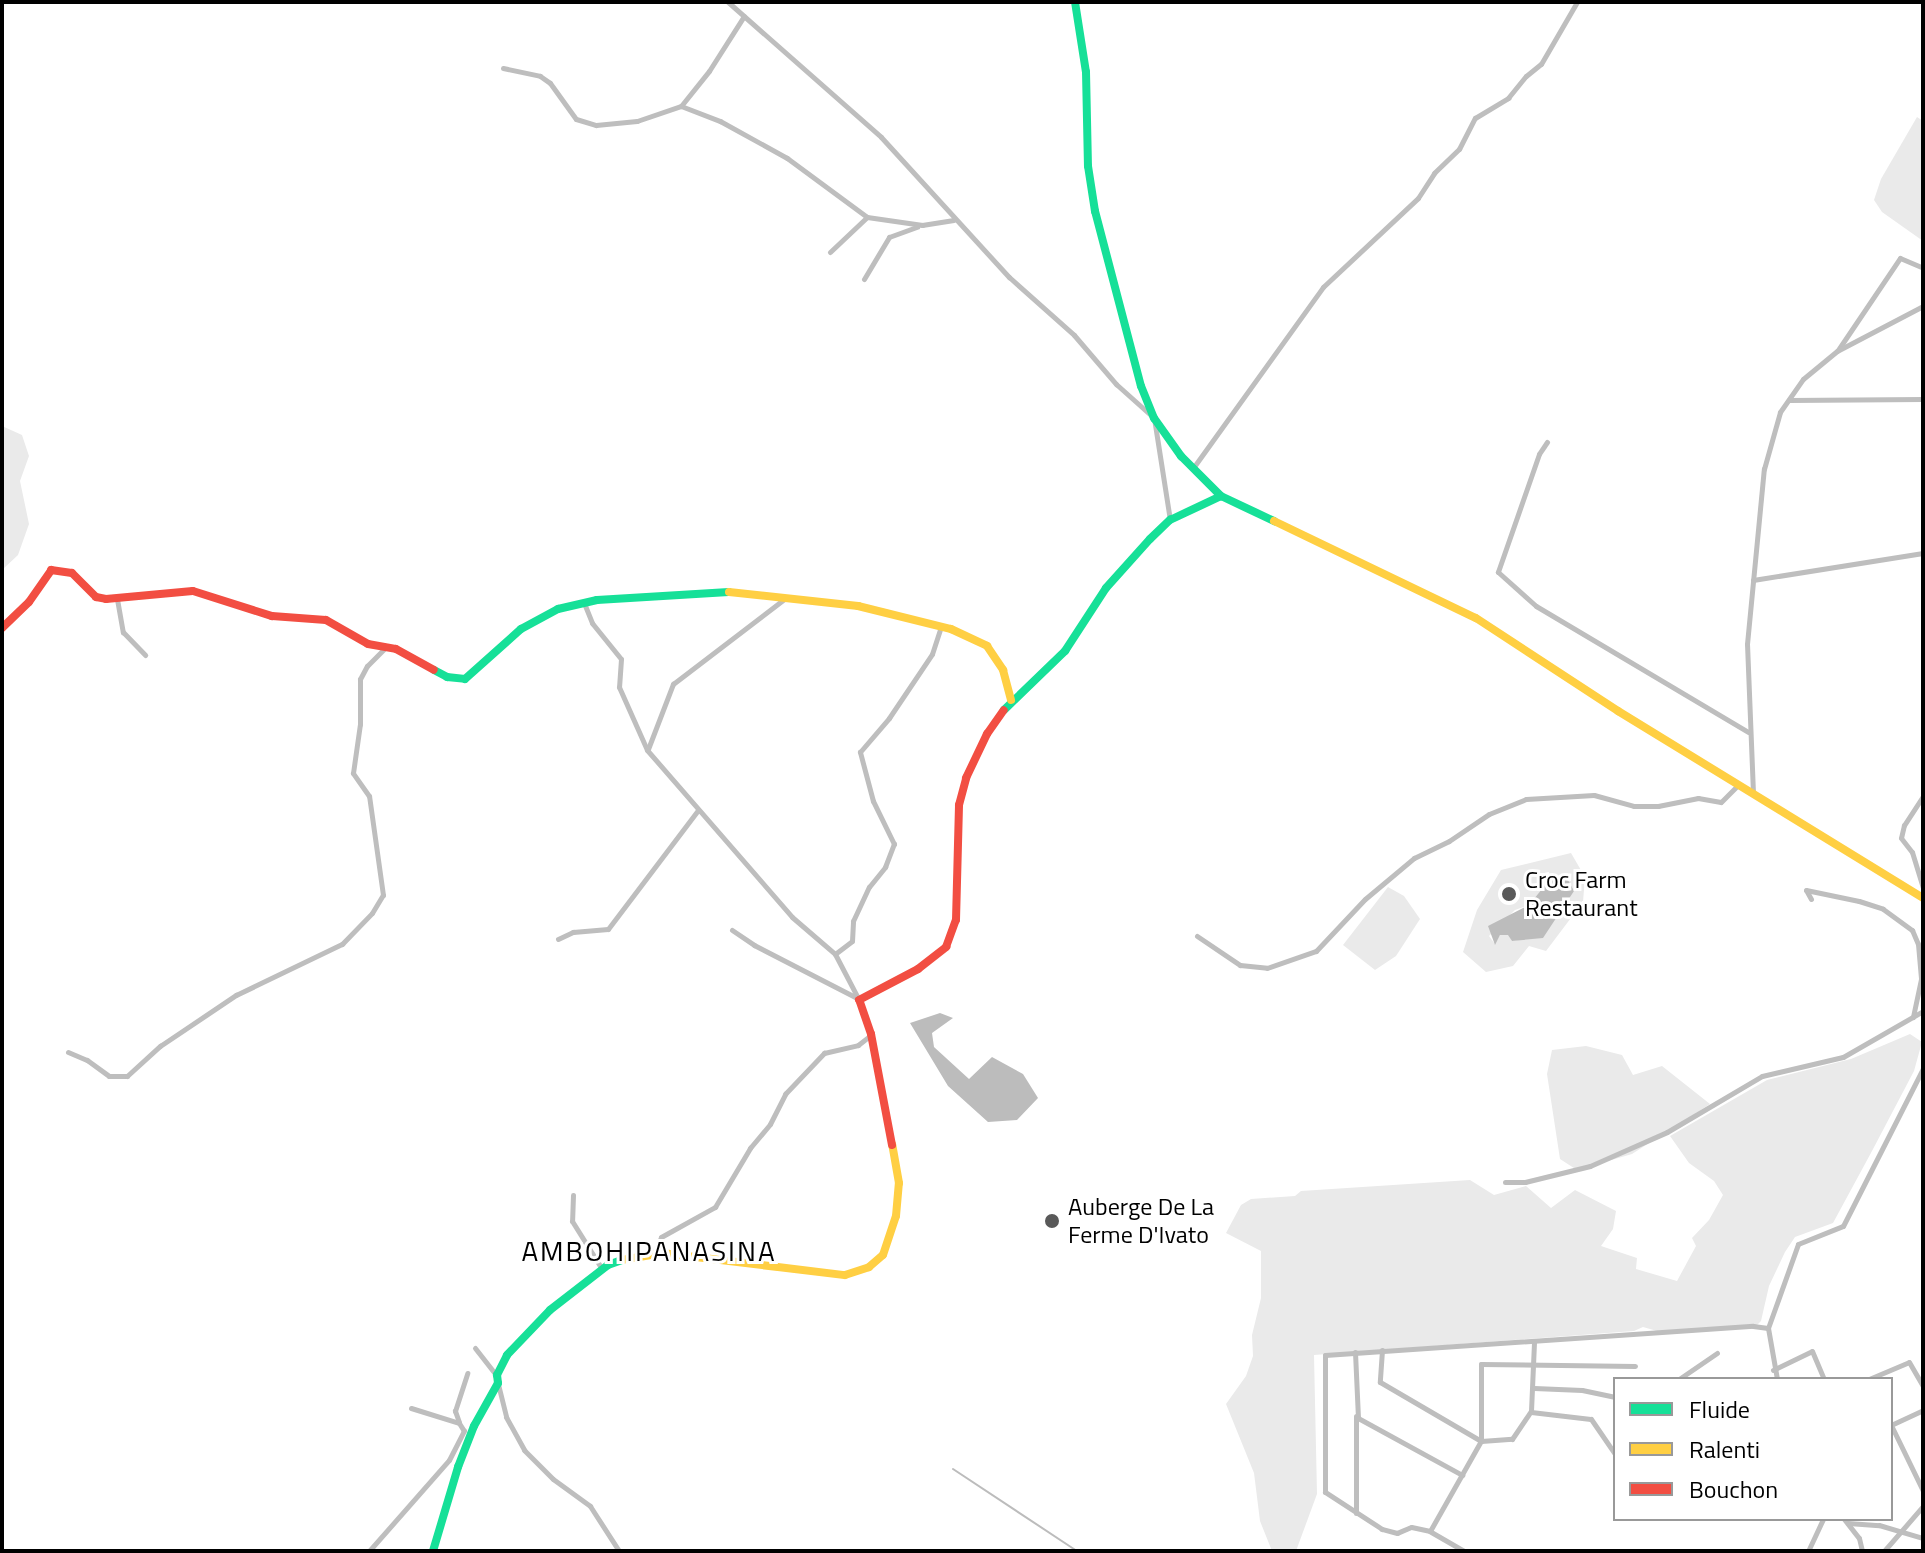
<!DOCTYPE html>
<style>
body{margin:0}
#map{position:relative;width:1925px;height:1553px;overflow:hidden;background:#fff;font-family:"Titillium Web",sans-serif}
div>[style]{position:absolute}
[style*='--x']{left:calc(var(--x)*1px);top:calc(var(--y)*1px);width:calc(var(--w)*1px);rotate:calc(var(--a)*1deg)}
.green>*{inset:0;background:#eaeaea}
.water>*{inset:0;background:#bcbcbc}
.stream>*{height:2px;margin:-1px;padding:0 1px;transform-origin:1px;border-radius:1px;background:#bcbcbc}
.street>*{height:5px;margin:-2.5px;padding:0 2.5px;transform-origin:2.5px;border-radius:2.5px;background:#bebebe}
.fast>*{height:8px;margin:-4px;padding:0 4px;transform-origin:4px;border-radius:4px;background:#16e098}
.slow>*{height:8px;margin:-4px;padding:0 4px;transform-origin:4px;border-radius:4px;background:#ffcf43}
.jam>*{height:8px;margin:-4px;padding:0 4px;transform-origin:4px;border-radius:4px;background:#f24e42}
.dots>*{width:22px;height:22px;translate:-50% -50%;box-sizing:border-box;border:4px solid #fff;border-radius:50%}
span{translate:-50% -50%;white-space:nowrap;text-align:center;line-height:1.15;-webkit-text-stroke:6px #fff;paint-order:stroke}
.poi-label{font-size:24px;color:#000}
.left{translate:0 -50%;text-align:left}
.quarter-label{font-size:28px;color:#000;letter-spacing:2px}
.frame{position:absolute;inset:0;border:4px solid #000;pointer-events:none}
.legend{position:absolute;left:1613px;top:1377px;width:280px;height:144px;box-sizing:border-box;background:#fff;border:2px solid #999;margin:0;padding:10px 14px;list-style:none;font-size:24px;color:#000}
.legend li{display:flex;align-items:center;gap:16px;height:40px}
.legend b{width:40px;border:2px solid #999}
</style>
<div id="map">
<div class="green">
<div style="clip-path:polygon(1917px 117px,1923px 121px,1923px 241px,1882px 212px,1874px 200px,1881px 179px)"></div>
<div style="clip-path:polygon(2px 426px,22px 435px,29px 456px,20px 481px,29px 524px,18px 555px,2px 570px)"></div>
<div style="clip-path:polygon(evenodd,1571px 853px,1585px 877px,1583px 902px,1546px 951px,1529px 946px,1513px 966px,1486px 972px,1463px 952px,1477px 910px,1501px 870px,1571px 853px,1550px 879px,1525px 939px,1512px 941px,1509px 935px,1500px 935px,1495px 944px,1489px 936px,1515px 910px,1529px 905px,1550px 879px)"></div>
<div style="clip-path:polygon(1388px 887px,1404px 896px,1420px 919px,1396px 956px,1375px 970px,1343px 945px)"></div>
<div style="clip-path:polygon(1910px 1034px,1922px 1042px,1914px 1071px,1872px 1151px,1833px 1223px,1795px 1237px,1785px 1252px,1769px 1286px,1761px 1321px,1756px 1326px,1657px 1331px,1643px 1327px,1634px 1331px,1314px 1355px,1317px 1494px,1296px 1551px,1272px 1551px,1260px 1521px,1254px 1473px,1226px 1404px,1246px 1376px,1253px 1356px,1252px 1335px,1261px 1298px,1261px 1251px,1226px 1233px,1241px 1205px,1251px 1199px,1295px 1196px,1301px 1191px,1470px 1180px,1494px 1195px,1526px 1186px,1551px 1208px,1575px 1190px,1616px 1211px,1613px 1229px,1601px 1246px,1637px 1258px,1636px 1269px,1677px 1281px,1696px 1246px,1692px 1238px,1709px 1220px,1723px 1195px,1714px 1181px,1689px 1163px,1670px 1136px,1767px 1080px,1851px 1059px)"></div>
<div style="clip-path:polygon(1586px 1046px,1622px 1055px,1633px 1075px,1662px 1066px,1710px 1104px,1632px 1154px,1577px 1170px,1560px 1159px,1547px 1074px,1552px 1050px)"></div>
</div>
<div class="water">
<div style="clip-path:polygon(1550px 879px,1568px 880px,1574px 891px,1543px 938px,1512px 941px,1508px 935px,1500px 935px,1495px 945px,1488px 926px,1529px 905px)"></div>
<div style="clip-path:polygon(940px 1013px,953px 1018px,932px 1033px,934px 1047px,969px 1079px,992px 1057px,1023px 1074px,1038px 1098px,1017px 1120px,988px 1122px,948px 1086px,910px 1023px)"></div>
</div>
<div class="stream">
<div style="--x:953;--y:1469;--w:149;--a:33.5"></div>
</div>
<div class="street">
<div style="--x:728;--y:2;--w:204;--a:41.4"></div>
<div style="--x:881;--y:137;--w:190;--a:47.6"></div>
<div style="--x:1009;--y:277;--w:87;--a:41.7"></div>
<div style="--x:1074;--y:335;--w:65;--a:49.4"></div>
<div style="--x:1116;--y:384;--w:51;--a:41.8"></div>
<div style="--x:1154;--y:418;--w:103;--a:81.1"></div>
<div style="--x:503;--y:68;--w:38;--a:12"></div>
<div style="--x:540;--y:76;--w:12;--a:35"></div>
<div style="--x:550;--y:83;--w:44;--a:54.2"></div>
<div style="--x:576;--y:119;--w:21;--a:17"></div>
<div style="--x:596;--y:125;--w:41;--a:-5.6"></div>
<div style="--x:637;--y:121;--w:46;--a:-18.8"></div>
<div style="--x:681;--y:106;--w:42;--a:21"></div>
<div style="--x:720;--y:121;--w:77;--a:28.9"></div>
<div style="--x:787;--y:158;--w:99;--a:36.4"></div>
<div style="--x:867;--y:217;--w:56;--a:8.3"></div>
<div style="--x:922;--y:225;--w:32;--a:-9"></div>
<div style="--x:681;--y:106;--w:45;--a:-51.3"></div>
<div style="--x:709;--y:71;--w:65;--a:-57.5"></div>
<div style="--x:830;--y:252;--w:51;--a:-43.4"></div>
<div style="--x:864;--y:279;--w:49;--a:-59.2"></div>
<div style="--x:889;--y:237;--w:30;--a:-20"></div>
<div style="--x:1838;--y:350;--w:111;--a:-56"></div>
<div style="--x:1900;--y:258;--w:25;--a:23"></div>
<div style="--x:1789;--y:400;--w:134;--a:-0.4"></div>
<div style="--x:1547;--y:442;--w:14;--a:124"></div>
<div style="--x:1539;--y:454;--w:125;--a:109.2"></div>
<div style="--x:1498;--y:572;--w:51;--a:41.8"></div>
<div style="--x:1536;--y:606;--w:247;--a:30.7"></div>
<div style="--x:1193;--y:468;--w:223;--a:-54.3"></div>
<div style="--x:1323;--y:287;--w:130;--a:-43.1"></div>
<div style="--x:1418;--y:198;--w:30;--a:-57"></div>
<div style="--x:1434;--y:173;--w:35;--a:-44"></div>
<div style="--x:1459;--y:149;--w:35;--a:-63"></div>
<div style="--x:1475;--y:118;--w:39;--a:-31"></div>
<div style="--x:1508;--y:98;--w:28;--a:-51"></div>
<div style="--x:1526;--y:76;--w:19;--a:-39"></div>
<div style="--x:1541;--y:64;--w:72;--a:-59.9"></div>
<div style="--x:1753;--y:580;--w:172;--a:-9"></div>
<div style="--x:117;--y:599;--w:34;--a:80"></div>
<div style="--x:123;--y:632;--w:32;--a:46"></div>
<div style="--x:584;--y:603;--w:22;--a:68"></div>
<div style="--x:592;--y:623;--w:46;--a:51.1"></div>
<div style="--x:621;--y:659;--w:28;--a:94"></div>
<div style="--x:619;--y:687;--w:69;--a:66"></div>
<div style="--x:647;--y:750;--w:221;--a:49"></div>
<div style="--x:792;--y:917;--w:57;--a:40.7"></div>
<div style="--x:835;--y:954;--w:52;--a:62.4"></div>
<div style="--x:648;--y:749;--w:70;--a:-69"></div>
<div style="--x:673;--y:684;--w:140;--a:-37.4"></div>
<div style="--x:1753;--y:793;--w:149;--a:-92.3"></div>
<div style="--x:1747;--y:644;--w:176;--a:-84.5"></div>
<div style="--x:1764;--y:469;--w:59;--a:-74.3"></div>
<div style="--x:1780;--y:412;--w:40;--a:-55.1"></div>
<div style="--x:1803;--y:379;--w:44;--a:-39.5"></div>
<div style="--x:1837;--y:351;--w:97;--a:-27.6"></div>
<div style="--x:1923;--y:796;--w:35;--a:123"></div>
<div style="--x:1904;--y:825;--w:13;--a:103"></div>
<div style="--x:1901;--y:838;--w:18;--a:52"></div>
<div style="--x:1912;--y:852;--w:38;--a:73"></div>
<div style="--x:1811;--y:899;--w:10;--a:-119"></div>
<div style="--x:1806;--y:890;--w:54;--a:11.7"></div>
<div style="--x:1859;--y:901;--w:25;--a:18"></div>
<div style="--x:1883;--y:909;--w:36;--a:36"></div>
<div style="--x:1912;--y:930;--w:15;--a:67"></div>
<div style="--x:1918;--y:944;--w:35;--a:85"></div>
<div style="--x:1921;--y:979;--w:39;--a:102"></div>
<div style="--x:732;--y:930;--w:27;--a:34"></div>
<div style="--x:754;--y:945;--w:118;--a:27.2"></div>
<div style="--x:1197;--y:936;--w:52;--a:34"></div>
<div style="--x:1240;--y:965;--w:27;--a:6"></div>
<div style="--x:1267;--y:968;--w:52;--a:-19.1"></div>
<div style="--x:1316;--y:951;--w:71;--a:-46.7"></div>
<div style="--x:1365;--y:899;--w:64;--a:-39.9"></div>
<div style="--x:1414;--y:858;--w:39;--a:-26"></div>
<div style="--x:1449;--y:841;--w:48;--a:-34"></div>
<div style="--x:1489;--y:814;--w:40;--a:-22"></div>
<div style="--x:1526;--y:799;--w:68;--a:-3.4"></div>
<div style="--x:1594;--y:795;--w:41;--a:15.4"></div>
<div style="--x:1634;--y:806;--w:24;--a:0"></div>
<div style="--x:1658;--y:806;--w:41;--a:-11.3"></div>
<div style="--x:1698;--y:798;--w:23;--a:10"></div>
<div style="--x:1721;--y:802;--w:24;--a:-45"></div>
<div style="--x:558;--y:939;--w:17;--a:-25"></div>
<div style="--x:573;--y:932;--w:35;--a:-5"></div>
<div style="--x:608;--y:929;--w:149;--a:-52.9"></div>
<div style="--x:835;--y:954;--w:21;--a:-37"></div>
<div style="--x:852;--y:941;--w:20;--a:-87"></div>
<div style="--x:853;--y:921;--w:38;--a:-65"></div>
<div style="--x:869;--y:887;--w:26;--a:-51"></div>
<div style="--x:885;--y:867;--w:25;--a:-69"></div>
<div style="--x:894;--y:844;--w:48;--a:-116"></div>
<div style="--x:873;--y:801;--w:51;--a:-104.9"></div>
<div style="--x:860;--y:752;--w:45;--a:-49.5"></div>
<div style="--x:889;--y:718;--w:77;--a:-56.1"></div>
<div style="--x:932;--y:654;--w:29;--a:-72"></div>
<div style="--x:68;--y:1052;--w:21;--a:23"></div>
<div style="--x:87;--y:1060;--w:27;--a:36"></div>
<div style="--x:109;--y:1076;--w:18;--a:0"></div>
<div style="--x:127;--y:1076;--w:45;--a:-42.3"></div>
<div style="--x:160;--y:1046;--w:92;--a:-33.9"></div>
<div style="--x:236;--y:995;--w:118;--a:-25.7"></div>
<div style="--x:342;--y:944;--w:43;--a:-45.9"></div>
<div style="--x:372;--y:913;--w:21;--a:-59"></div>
<div style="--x:383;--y:895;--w:100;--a:-98"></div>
<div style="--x:369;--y:796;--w:28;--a:-125"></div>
<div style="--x:353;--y:773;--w:49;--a:-81.9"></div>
<div style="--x:360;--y:724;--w:45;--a:-90"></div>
<div style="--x:360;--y:679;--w:15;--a:-62"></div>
<div style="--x:367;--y:666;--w:25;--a:-45"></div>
<div style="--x:1505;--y:1182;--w:20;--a:0"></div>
<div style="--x:1525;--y:1182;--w:67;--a:-13.8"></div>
<div style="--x:1590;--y:1166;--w:84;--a:-23.8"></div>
<div style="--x:1667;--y:1132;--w:110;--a:-30.5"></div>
<div style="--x:1762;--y:1076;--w:83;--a:-13.2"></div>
<div style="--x:1843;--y:1057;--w:92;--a:-29.9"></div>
<div style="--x:573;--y:1195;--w:26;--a:92"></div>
<div style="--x:572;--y:1221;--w:57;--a:58"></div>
<div style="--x:654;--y:1253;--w:17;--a:-66"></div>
<div style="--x:661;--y:1237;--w:62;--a:-29.1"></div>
<div style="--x:715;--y:1207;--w:69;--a:-59.3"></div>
<div style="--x:750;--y:1148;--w:31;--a:-50"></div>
<div style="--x:770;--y:1124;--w:34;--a:-63"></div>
<div style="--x:785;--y:1094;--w:57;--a:-46.4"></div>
<div style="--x:824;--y:1053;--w:35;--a:-13"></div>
<div style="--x:858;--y:1045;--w:16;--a:-38"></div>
<div style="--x:475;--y:1348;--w:34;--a:52"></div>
<div style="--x:1382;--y:1350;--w:32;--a:94"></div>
<div style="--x:1380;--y:1382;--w:117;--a:30.3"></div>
<div style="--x:1481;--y:1441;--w:31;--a:-4"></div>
<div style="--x:1512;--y:1439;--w:34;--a:-56"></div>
<div style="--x:1531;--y:1411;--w:70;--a:-87.5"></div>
<div style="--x:1355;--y:1352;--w:66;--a:87.4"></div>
<div style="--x:1358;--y:1418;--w:119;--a:28.7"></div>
<div style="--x:1773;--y:1370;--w:43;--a:-26"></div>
<div style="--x:1812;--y:1351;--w:30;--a:67"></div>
<div style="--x:1679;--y:1379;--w:46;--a:-34.4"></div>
<div style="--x:1777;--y:1379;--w:52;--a:-100"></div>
<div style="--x:1768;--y:1328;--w:89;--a:-70.3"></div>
<div style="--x:1798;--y:1244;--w:48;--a:-21.8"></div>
<div style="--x:1843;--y:1226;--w:177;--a:-63.1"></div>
<div style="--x:1869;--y:1379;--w:43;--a:-23"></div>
<div style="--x:1909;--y:1362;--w:28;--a:60"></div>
<div style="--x:498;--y:1384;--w:34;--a:76"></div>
<div style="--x:506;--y:1417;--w:38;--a:61"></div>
<div style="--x:524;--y:1450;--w:41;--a:45"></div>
<div style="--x:553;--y:1479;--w:46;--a:36.1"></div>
<div style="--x:590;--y:1506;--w:54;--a:57.2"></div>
<div style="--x:1534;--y:1388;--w:48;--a:2.4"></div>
<div style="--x:1582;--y:1390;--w:34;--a:12"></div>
<div style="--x:411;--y:1408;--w:50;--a:17.4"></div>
<div style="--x:459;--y:1423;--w:9;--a:58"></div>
<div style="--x:1531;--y:1412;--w:60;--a:6.7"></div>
<div style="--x:1591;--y:1419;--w:42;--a:55.6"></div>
<div style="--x:459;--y:1422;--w:12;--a:-110"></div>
<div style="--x:455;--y:1411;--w:40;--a:-72"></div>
<div style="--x:1891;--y:1425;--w:73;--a:64.1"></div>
<div style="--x:1891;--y:1425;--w:35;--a:-25"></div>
<div style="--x:1356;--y:1513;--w:97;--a:-90"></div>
<div style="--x:1844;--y:1519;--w:24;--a:52"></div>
<div style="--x:1859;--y:1538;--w:13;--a:77"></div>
<div style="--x:1848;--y:1523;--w:31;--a:4"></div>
<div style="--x:1879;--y:1525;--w:46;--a:16.5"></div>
<div style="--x:1430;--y:1531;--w:103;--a:-60.5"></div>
<div style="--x:1481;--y:1441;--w:77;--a:-90"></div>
<div style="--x:1481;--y:1364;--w:154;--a:0.7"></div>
<div style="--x:1809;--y:1549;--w:33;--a:-65"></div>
<div style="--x:369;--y:1551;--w:121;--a:-48.7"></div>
<div style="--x:449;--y:1460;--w:33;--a:-63"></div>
<div style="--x:1464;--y:1551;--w:39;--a:-150"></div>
<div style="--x:1430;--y:1531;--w:19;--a:-168"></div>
<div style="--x:1411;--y:1527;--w:15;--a:157"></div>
<div style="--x:1397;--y:1533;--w:16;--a:-165"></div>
<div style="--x:1382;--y:1529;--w:68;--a:-147"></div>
<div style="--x:1325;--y:1492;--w:137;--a:-90"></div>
<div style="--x:1325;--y:1355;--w:429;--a:-3.9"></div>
<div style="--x:1753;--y:1326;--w:15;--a:8"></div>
<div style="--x:1884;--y:1551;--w:60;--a:-49.1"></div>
</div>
<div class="fast">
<div style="--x:1075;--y:2;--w:71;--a:81.1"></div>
<div style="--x:1086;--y:72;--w:94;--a:88.8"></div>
<div style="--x:1088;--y:166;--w:46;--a:81.2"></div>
<div style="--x:1095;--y:211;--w:181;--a:75.3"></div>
<div style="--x:1141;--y:386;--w:35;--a:68"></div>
<div style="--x:1154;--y:418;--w:47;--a:54.6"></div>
<div style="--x:1181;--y:456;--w:57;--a:45"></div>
<div style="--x:1221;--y:496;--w:59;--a:25.3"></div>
<div style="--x:434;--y:670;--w:15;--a:28"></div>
<div style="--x:447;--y:677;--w:18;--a:6"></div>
<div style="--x:465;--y:679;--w:75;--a:-41.8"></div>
<div style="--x:521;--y:629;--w:42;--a:-28.4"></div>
<div style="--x:558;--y:609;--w:40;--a:-13"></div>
<div style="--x:597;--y:600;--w:132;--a:-3.5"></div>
<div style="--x:1004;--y:710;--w:85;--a:-44"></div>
<div style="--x:1065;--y:651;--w:75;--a:-56.9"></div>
<div style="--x:1106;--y:588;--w:66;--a:-48.1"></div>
<div style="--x:1150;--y:539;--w:28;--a:-44"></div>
<div style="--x:1170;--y:520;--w:56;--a:-25.2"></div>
<div style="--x:433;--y:1551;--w:88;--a:-73.4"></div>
<div style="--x:458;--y:1467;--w:44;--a:-68.7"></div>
<div style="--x:474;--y:1426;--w:49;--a:-60.8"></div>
<div style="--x:498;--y:1383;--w:8;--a:-97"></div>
<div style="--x:497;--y:1375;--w:22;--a:-63"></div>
<div style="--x:507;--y:1355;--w:62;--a:-46.3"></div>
<div style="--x:550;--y:1310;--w:73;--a:-37.8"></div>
<div style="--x:608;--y:1265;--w:15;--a:-20"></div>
</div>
<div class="slow">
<div style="--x:1274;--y:521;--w:224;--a:25.7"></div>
<div style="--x:1476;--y:618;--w:170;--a:33.2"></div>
<div style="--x:1618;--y:711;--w:358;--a:31.5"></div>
<div style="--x:729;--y:592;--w:130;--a:6.2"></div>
<div style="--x:858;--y:606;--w:96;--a:13.9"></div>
<div style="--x:951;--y:629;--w:40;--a:25"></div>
<div style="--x:987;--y:646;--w:29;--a:56"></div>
<div style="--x:1003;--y:670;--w:31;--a:75"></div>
<div style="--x:622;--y:1260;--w:41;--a:-9.9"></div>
<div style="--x:662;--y:1253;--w:184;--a:6.9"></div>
<div style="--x:845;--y:1275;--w:25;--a:-18"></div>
<div style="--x:869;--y:1267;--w:18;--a:-41"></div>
<div style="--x:883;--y:1255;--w:41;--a:-71.6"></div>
<div style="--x:896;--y:1216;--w:33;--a:-85"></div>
<div style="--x:899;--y:1183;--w:39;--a:-100"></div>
</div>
<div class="jam">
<div style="--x:2;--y:628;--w:37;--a:-44"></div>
<div style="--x:29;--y:602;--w:39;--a:-55"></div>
<div style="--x:51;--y:570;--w:21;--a:8"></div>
<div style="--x:72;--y:573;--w:34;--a:45"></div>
<div style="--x:96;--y:597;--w:10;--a:11"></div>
<div style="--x:106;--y:599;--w:87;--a:-5.3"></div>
<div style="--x:193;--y:591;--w:83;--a:17.6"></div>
<div style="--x:272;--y:616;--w:54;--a:4.2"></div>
<div style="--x:326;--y:620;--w:48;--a:29.7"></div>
<div style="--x:368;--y:644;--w:28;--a:10"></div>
<div style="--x:396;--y:649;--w:43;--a:28.9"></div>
<div style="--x:892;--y:1145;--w:113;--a:-100.7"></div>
<div style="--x:871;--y:1034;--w:36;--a:-109"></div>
<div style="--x:859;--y:1000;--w:67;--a:-27.7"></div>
<div style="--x:918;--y:969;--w:36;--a:-38"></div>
<div style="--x:946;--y:947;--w:29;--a:-70"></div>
<div style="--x:956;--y:920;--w:115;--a:-88.5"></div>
<div style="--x:959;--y:805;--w:28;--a:-75"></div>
<div style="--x:966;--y:778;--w:49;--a:-64.5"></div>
<div style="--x:987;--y:734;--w:29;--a:-55"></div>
</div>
<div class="dots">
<div style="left:1509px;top:894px;background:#595959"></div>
<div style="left:1052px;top:1221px;background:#595959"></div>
</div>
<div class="poi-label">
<span class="left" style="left:1525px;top:894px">Croc Farm<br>Restaurant</span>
<span class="left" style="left:1068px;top:1221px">Auberge De La<br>Ferme D'Ivato</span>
</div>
<div class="quarter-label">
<span style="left:649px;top:1251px">AMBOHIPANASINA</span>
</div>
<div class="frame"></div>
<ul class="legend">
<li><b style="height:10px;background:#16e098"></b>Fluide</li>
<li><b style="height:10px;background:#ffcf43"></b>Ralenti</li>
<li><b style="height:10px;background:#f24e42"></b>Bouchon</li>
</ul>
</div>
